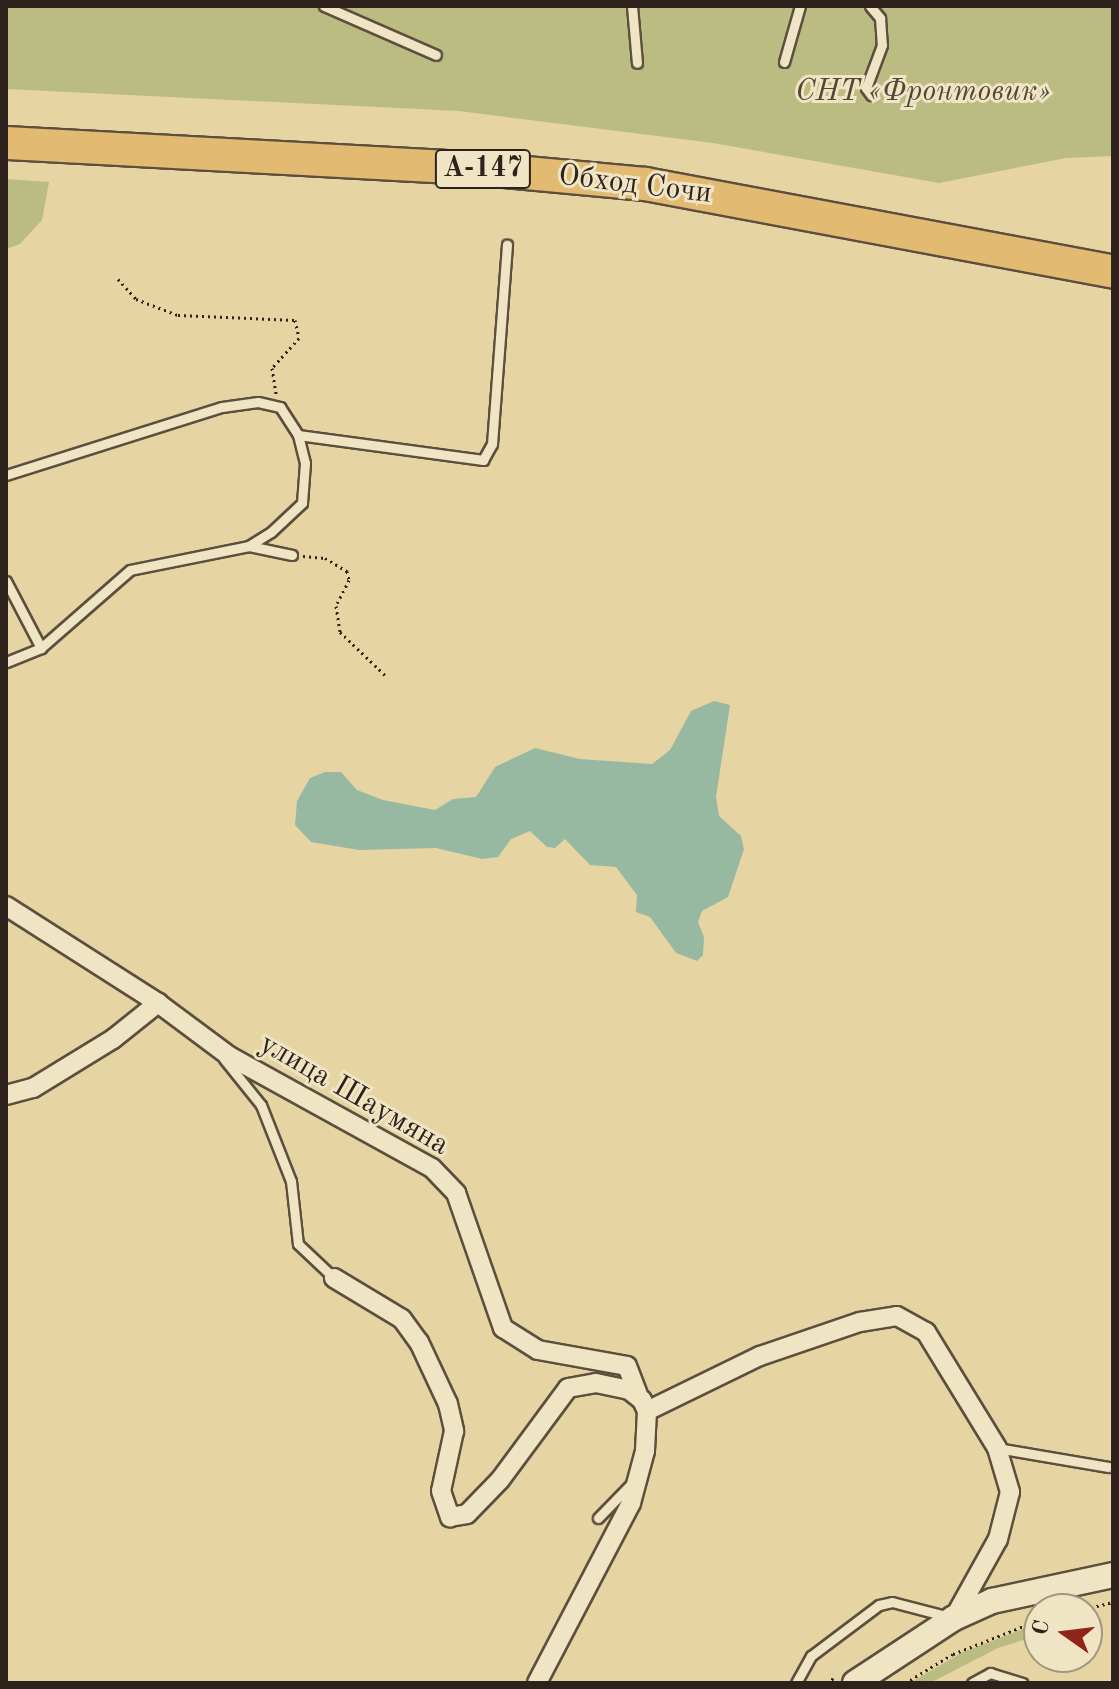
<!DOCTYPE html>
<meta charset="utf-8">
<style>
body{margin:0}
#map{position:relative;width:1119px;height:1689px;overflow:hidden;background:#e6d5a3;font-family:"Old Standard TT",serif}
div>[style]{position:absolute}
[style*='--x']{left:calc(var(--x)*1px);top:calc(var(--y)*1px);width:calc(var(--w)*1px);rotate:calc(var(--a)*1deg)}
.green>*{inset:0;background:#bbbc81}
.water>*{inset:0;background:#97b9a2}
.path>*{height:3px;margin-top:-1.5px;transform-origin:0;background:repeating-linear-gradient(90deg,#2e221c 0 2px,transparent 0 6px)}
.roads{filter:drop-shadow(2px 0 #5c4f3e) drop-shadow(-2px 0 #5c4f3e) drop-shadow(0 2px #5c4f3e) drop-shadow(0 -2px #5c4f3e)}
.lane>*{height:9px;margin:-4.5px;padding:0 4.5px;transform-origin:4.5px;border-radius:4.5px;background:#efe4c3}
.street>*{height:18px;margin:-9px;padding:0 9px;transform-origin:9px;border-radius:9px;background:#efe4c3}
.secondary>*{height:24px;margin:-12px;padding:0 12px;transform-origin:12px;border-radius:12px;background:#efe4c3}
.highway>*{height:32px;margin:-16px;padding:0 16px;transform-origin:16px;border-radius:16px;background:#e3ba72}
span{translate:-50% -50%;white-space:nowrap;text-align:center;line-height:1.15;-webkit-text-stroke:6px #efe4c3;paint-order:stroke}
.shield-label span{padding:2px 6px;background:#efe4c3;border:2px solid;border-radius:6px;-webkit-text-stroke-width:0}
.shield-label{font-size:28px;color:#2e221c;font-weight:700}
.park-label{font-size:30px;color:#514835;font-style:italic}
.street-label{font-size:30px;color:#2e221c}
.frame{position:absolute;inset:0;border:8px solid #2e221c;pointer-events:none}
.north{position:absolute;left:1023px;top:1593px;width:80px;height:80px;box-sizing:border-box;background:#efe4c3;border:2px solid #a29680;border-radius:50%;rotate:284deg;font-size:22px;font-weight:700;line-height:32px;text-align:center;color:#2e221c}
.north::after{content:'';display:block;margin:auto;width:28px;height:36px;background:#8f2418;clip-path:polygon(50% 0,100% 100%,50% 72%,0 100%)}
</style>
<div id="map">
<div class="green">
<div style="clip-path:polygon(6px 6px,1113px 6px,1113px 156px,1066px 158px,939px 183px,713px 143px,459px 111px,6px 89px)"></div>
<div style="clip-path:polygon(6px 179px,49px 182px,42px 220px,20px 244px,6px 249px)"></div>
<div style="clip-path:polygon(1039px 1623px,1039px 1635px,998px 1648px,930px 1683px,910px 1683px,963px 1652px)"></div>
</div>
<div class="water">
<div style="clip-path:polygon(714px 701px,730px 705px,716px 797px,719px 816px,741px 836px,744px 849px,728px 897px,702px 911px,698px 922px,704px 937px,703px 955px,697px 961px,676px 953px,650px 917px,636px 912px,637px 895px,616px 867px,590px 865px,565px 839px,555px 848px,547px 847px,530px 831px,511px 839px,498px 857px,482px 859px,436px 848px,359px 850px,311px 842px,295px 825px,297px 801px,310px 778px,325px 772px,341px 772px,357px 790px,383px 800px,435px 810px,453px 799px,476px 797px,495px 767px,535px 748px,580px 759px,652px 764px,670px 750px,691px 711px)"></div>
</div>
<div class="path">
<div style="--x:118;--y:279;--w:27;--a:48"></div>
<div style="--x:136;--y:299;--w:45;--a:20.9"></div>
<div style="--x:178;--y:315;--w:117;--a:2.4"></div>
<div style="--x:295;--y:320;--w:18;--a:77"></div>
<div style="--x:299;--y:338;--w:40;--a:132"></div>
<div style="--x:272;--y:368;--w:26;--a:81"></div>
<div style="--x:303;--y:556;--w:22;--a:5"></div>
<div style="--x:325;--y:558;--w:26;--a:31"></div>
<div style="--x:347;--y:571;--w:9;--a:77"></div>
<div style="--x:349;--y:580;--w:29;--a:117"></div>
<div style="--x:336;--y:606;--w:26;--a:81"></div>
<div style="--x:340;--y:632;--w:62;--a:43.7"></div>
<div style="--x:1085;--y:1609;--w:29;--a:-14"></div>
<div style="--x:827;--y:1683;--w:10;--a:-37"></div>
<div style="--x:905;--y:1683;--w:56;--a:-31.1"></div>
<div style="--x:953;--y:1654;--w:92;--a:-21.6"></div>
</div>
<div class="roads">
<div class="lane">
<div style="--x:324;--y:6;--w:122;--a:23.6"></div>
<div style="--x:632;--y:6;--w:57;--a:85"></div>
<div style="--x:870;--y:6;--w:16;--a:50"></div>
<div style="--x:880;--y:18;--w:27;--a:86"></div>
<div style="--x:882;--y:45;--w:46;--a:110.4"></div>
<div style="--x:866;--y:88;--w:9;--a:54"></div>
<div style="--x:784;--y:62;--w:58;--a:-74.1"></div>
<div style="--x:298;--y:435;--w:187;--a:7.7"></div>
<div style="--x:483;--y:460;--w:18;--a:-61"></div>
<div style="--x:492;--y:444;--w:200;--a:-85.7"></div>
<div style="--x:6;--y:475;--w:226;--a:-17.5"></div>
<div style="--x:222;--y:407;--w:36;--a:-8"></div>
<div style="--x:258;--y:402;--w:23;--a:13"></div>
<div style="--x:280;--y:407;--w:33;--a:57"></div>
<div style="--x:298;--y:435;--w:29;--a:76"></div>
<div style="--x:305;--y:463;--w:40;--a:94.3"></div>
<div style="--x:302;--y:503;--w:42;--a:136.9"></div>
<div style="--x:271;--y:532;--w:26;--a:148"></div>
<div style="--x:249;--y:546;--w:121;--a:168.6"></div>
<div style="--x:130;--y:570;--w:118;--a:138.8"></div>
<div style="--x:41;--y:648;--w:38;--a:158"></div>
<div style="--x:249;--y:546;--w:44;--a:11.8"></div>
<div style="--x:6;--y:581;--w:76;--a:62.4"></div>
<div style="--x:224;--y:1059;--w:59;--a:51.2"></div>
<div style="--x:261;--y:1105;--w:82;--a:68.5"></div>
<div style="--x:291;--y:1181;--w:63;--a:83.7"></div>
<div style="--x:298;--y:1244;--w:50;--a:43.4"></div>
<div style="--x:997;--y:1448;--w:113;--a:9.7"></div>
<div style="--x:598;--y:1518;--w:47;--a:-45.9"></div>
<div style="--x:796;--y:1683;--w:31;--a:-61"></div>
<div style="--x:811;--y:1656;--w:85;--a:-36.9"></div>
<div style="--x:879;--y:1605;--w:13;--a:-13"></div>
<div style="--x:892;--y:1602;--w:60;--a:14.5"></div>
<div style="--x:972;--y:1683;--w:21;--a:-29"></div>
<div style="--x:990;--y:1673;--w:34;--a:17"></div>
</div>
<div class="street">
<div style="--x:6;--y:906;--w:180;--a:32.5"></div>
<div style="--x:158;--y:1003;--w:89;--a:36.7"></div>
<div style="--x:229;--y:1056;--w:232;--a:28.9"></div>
<div style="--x:432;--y:1168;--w:35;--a:46"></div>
<div style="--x:456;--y:1193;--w:143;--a:70.8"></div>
<div style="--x:503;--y:1328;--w:41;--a:32.2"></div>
<div style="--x:538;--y:1350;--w:90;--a:10.2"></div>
<div style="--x:627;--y:1366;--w:31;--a:69"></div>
<div style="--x:6;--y:1095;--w:28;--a:-15"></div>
<div style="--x:33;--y:1088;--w:94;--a:-31.5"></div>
<div style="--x:113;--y:1039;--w:58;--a:-38.7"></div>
<div style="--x:334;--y:1278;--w:79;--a:31.1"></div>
<div style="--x:402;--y:1319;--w:29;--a:54"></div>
<div style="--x:419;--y:1342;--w:68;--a:64.9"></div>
<div style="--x:448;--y:1404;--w:28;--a:77"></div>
<div style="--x:454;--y:1431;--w:61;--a:102.2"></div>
<div style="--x:441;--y:1491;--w:28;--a:71"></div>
<div style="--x:450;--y:1517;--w:17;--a:-10"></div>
<div style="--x:467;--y:1514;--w:47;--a:-45.9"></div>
<div style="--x:500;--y:1480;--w:114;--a:-53.5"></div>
<div style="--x:568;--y:1388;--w:28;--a:-10"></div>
<div style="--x:596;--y:1383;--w:34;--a:12"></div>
<div style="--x:629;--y:1390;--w:16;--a:38"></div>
<div style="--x:642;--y:1400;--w:12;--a:66"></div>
<div style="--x:647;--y:1411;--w:40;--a:92.9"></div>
<div style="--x:645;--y:1451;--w:54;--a:105.1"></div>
<div style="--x:631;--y:1503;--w:203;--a:117.6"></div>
<div style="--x:647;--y:1411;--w:126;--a:-26"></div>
<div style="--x:760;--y:1356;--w:106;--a:-18.8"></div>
<div style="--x:860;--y:1322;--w:37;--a:-9"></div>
<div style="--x:897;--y:1316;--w:33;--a:29"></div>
<div style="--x:926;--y:1332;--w:136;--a:58.5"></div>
<div style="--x:997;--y:1448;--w:46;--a:73.5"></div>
<div style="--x:1010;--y:1492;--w:49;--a:104.3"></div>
<div style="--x:998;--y:1539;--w:90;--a:119.1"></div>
</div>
<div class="secondary">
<div style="--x:855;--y:1683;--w:118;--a:-33.3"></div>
<div style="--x:954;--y:1618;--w:42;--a:-24.1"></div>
<div style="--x:992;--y:1601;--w:124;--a:-12.1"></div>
</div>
<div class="highway">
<div style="--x:6;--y:143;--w:467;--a:3.1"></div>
<div style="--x:472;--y:168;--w:174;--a:5.3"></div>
<div style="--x:645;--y:184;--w:476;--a:10.6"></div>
</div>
</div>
<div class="shield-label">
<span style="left:483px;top:169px">А-147</span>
</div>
<div class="park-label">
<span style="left:923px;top:92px">СНТ «Фронтовик»</span>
</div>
<div class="street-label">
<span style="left:635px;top:185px;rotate:7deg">Обход Сочи</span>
<span style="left:354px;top:1095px;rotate:30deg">улица Шаумяна</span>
</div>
<div class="frame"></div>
<div class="north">С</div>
</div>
